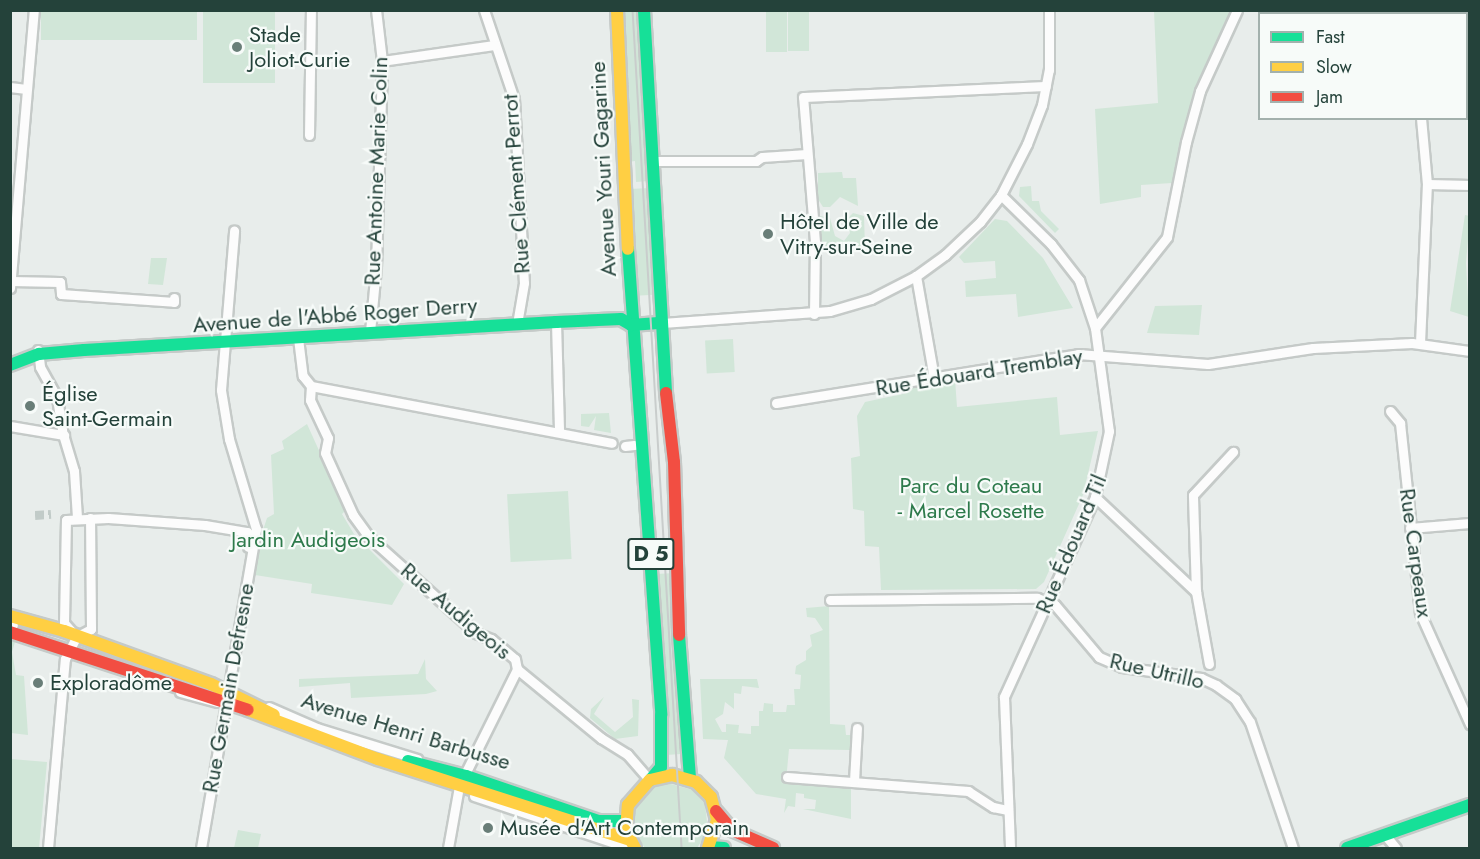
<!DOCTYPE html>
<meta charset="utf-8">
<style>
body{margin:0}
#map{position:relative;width:1480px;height:859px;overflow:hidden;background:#e8edeb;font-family:Jost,sans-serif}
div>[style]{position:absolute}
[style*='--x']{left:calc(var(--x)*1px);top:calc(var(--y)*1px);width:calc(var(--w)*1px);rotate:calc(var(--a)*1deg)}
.green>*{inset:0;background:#d1e6d8;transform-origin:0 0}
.street-tunnel>*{height:9px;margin-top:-4.5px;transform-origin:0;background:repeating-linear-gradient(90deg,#c1cbc8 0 9px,transparent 0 13.5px)}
.roads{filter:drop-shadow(2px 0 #c5cac8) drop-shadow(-2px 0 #c5cac8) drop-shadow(0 2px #c5cac8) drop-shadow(0 -2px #c5cac8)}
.street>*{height:9px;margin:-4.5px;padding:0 4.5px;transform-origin:4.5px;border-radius:4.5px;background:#fcfcfc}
.fast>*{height:12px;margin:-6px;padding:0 6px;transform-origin:6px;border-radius:6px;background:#16e098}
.slow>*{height:12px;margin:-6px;padding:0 6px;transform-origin:6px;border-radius:6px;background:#ffcf43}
.jam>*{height:12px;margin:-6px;padding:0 6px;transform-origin:6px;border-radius:6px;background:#f24e42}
.tram>*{height:1.5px;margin:-0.75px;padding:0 0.75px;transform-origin:0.75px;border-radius:0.75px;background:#c9cdcc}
.dots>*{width:16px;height:16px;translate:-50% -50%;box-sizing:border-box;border:3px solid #f7fbf9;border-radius:50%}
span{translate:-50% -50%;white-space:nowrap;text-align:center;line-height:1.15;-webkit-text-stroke:4.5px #f7fbf9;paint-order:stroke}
.shield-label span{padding:2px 4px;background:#f7fbf9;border:2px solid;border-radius:4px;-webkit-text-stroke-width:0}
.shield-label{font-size:21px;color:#24423a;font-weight:700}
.poi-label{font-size:22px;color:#24423a}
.left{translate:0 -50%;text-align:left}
.street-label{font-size:22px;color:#24423a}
.park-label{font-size:22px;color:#2d7a4b}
.frame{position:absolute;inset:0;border:12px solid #24423a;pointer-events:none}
.legend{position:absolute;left:1258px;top:12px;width:210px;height:108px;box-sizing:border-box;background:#f7fbf9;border:2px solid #a3b1ad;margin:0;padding:8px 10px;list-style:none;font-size:18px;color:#24423a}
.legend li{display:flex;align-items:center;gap:12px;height:30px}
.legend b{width:30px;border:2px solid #a3b1ad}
</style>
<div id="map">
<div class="green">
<div style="left:41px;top:11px;width:156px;height:29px"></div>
<div style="left:203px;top:11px;width:72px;height:72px"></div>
<div style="clip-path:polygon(621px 11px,639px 11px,649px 181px,636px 182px,635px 161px,628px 162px)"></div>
<div style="left:766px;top:11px;width:21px;height:41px"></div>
<div style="left:788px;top:11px;width:21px;height:40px"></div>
<div style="clip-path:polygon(1154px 11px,1232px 11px,1196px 87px,1172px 183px,1141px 185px,1141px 197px,1100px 204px,1095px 109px,1158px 103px)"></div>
<div style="clip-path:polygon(842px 172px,843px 178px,856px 178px,858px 206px,840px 197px,830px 207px,823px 207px,818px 199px,818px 173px)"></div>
<div style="clip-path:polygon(1031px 186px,1032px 201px,1039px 201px,1041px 211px,1059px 229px,1055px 233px,1019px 196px,1020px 187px)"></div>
<div style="left:649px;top:188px;width:107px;height:19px;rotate:87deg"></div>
<div style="clip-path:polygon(853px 213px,864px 216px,865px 247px,821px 249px,820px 216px,830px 218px,835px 236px,844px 241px,850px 233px,847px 219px)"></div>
<div style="clip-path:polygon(1465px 215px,1470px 216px,1466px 263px,1469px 317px,1450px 311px)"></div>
<div style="clip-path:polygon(995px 219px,1007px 221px,1043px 258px,1073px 308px,1018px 317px,1016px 294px,966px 297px,965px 281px,996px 278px,995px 261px,964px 263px,959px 257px)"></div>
<div style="clip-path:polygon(151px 258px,167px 258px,163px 285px,148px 284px)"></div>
<div style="clip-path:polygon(1202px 305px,1199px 335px,1147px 333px,1155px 306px)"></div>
<div style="left:733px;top:339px;width:33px;height:28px;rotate:87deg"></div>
<div style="clip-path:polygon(955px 379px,957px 407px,1057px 397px,1060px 435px,1098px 431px,1083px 495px,1044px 582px,1036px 589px,881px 590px,879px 547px,865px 546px,864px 511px,853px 509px,851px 458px,860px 456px,857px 416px,865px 402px,907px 393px,913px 384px)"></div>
<div style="clip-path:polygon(609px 413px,611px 433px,594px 430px,596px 416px,589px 427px,581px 426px,581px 414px)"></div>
<div style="clip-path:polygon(307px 424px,346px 510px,342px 514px,354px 534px,404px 584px,392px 605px,311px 593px,312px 584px,255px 575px,260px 539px,267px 518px,274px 514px,271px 455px,284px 449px,282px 441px)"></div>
<div style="left:568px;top:491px;width:68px;height:61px;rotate:87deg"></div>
<div style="clip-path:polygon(676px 573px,682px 754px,665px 755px,656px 574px)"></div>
<div style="clip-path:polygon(829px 606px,830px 724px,845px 725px,846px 735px,851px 735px,850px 750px,789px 749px,786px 781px,851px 787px,851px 819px,803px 809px,815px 809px,816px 800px,804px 798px,804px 794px,796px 793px,795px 807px,788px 806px,784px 813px,786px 799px,756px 794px,724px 758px,728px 740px,703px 739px,700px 679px,757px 679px,759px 688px,742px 686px,741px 694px,734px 693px,734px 709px,725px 702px,723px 714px,715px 719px,722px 732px,726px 732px,726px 724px,739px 725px,738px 733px,751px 734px,751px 726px,759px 726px,759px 711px,763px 711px,764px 703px,773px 704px,773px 712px,786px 712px,787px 705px,795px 705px,794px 689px,800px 689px,801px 675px,795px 674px,796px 666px,806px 660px,806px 651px,812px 646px,810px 635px,823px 630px,815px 618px,807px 617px,806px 608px)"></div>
<div style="clip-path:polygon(11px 641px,15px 642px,12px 652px,16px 675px,24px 676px,28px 735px,11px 733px)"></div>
<div style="clip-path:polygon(425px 659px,426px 679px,437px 691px,426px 694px,351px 698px,350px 683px,299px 687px,299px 679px,418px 674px)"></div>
<div style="clip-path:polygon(604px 697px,594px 714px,615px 732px,633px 717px,632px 699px,639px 700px,638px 736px,615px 739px,590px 718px,591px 709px)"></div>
<div style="clip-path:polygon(11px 759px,47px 762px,39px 848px,11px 848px)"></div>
<div style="clip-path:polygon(667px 783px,693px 790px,705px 804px,708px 831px,697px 848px,645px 848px,637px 837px,633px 819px,638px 802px,650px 789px)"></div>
<div style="clip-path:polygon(238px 830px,261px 834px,258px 848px,234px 848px)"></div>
</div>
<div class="street-tunnel">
<div style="--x:35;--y:515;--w:16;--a:-4"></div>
</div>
<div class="roads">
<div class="street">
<div style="--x:484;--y:10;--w:94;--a:71.4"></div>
<div style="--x:514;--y:99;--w:184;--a:86.9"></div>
<div style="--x:524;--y:283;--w:42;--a:99.7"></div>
<div style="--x:1409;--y:10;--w:4;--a:76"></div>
<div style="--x:382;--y:61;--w:114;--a:-8.1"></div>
<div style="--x:10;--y:87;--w:16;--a:7"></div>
<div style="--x:309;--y:135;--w:125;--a:-89.1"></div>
<div style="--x:652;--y:161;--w:104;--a:0"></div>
<div style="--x:756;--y:161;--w:7;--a:-34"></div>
<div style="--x:762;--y:157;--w:45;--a:-3.8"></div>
<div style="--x:1427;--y:184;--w:43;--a:1.3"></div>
<div style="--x:1001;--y:195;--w:70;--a:44.4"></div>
<div style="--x:1051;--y:244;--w:46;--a:52.1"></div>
<div style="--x:1079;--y:280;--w:51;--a:71.6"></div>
<div style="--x:1095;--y:328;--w:104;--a:82.3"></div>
<div style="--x:1109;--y:431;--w:67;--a:102"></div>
<div style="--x:1095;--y:497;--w:220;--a:114.5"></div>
<div style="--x:1004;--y:697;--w:151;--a:87.7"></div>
<div style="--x:916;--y:276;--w:104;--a:80"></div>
<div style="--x:11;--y:281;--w:49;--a:1.2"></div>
<div style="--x:60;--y:282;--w:12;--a:85"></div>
<div style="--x:61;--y:294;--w:113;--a:4"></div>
<div style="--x:174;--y:302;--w:4;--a:-90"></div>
<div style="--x:10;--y:288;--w:279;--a:-85.1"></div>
<div style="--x:814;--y:314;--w:72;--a:-89.2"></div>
<div style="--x:815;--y:242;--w:145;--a:-94.7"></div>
<div style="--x:803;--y:97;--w:243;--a:-2.6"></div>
<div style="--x:556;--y:322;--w:110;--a:88.4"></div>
<div style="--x:662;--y:323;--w:168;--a:-4.1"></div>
<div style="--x:830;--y:311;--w:43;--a:-16.3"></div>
<div style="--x:871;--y:299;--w:51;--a:-27.1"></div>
<div style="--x:916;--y:276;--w:36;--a:-36"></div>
<div style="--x:945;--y:255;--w:48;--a:-43.3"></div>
<div style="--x:980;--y:222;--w:34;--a:-52"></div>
<div style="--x:1001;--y:195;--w:57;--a:-63"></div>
<div style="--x:1027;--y:144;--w:42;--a:-69"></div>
<div style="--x:1042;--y:105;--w:36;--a:-79"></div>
<div style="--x:1049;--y:70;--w:60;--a:-90"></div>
<div style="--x:1095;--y:328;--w:116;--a:-51.6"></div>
<div style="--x:1167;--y:237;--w:97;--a:-78.7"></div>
<div style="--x:1186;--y:142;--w:53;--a:-74.6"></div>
<div style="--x:1200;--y:91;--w:89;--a:-65.4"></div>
<div style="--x:370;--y:332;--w:65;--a:-84.7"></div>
<div style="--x:376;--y:267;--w:206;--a:-88.3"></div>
<div style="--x:382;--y:61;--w:51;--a:-96.7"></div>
<div style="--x:298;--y:338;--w:38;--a:83"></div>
<div style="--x:303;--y:376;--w:13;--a:51"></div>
<div style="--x:1420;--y:343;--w:159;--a:-87.5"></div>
<div style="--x:1427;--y:184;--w:66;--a:-95.2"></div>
<div style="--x:38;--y:350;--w:17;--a:83"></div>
<div style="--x:40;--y:367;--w:35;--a:61"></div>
<div style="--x:57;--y:398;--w:33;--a:81"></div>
<div style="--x:62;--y:431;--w:42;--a:73.3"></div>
<div style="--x:74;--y:471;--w:47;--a:86.3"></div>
<div style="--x:311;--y:386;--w:14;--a:94"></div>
<div style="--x:310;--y:400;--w:42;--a:64.7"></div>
<div style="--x:328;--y:438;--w:15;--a:101"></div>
<div style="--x:325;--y:453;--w:68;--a:65.7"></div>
<div style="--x:353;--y:515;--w:27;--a:54"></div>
<div style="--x:369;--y:537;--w:144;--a:41.9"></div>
<div style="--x:476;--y:633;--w:16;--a:22"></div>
<div style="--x:491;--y:639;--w:31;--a:40"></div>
<div style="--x:515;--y:659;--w:10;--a:79"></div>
<div style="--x:517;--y:669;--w:109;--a:39.4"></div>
<div style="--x:601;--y:738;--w:31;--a:32"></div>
<div style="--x:627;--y:754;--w:35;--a:49"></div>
<div style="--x:311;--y:386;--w:306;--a:10.7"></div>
<div style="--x:776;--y:403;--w:306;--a:-9.2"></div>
<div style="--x:1078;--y:354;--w:130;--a:4.4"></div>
<div style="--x:1208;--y:364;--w:106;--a:-8.7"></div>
<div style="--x:1313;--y:348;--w:99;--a:-2.9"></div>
<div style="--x:1412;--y:343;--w:59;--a:7.9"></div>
<div style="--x:1390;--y:411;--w:16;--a:50"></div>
<div style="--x:1400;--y:423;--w:191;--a:84"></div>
<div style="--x:1420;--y:613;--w:122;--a:65.8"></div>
<div style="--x:10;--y:426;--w:55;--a:9.5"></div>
<div style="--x:625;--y:446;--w:9;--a:-6"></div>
<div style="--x:1095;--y:497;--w:139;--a:43.2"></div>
<div style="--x:1410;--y:528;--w:60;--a:-4.8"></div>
<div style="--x:830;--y:600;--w:207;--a:-0.6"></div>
<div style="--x:1037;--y:598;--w:19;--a:21"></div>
<div style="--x:1055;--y:605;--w:68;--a:49.8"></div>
<div style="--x:1099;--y:657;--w:25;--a:23"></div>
<div style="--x:1122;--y:667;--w:80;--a:7.9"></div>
<div style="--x:1201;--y:678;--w:17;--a:25"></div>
<div style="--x:1216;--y:685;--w:24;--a:36"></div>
<div style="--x:1235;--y:699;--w:27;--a:57"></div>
<div style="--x:1250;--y:722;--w:133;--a:71.2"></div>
<div style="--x:10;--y:624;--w:3;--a:18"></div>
<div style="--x:73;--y:633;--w:13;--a:-132"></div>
<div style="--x:64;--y:623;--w:103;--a:-88.9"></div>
<div style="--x:66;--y:520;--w:42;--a:-2.7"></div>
<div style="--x:108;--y:518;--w:97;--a:4.1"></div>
<div style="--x:205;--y:525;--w:43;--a:9.5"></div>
<div style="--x:247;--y:532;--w:15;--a:86"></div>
<div style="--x:1209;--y:664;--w:73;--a:-100.2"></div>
<div style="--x:1196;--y:592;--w:97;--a:-91.8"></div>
<div style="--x:1193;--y:495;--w:59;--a:-47.1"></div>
<div style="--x:180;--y:692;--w:39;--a:15"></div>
<div style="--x:269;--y:707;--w:52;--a:23.6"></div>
<div style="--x:317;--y:728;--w:105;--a:17.2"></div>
<div style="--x:787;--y:777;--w:182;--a:4.4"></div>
<div style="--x:968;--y:791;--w:30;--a:33"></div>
<div style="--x:993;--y:807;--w:14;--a:12"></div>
<div style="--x:854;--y:781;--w:53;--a:-86.8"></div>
<div style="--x:474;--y:796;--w:163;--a:18.5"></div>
<div style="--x:1385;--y:835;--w:17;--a:50"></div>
<div style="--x:48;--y:848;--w:190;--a:-84.9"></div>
<div style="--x:65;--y:659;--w:25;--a:-63"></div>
<div style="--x:76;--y:637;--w:17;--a:-28"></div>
<div style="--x:91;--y:629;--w:111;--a:-90.5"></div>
<div style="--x:201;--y:848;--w:324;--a:-80.2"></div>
<div style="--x:256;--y:529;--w:94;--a:-106.7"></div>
<div style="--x:229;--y:439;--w:50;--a:-99.3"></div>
<div style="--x:221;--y:390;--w:160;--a:-85.3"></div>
<div style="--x:448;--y:848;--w:63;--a:-79.9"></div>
<div style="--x:459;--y:786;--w:131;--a:-63.6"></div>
</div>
<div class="fast">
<div style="--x:644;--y:10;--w:384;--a:86.7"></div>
<div style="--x:628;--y:249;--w:467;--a:85.9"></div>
<div style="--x:661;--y:715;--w:52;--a:90"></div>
<div style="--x:661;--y:767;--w:17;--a:130"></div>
<div style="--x:10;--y:365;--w:31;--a:-21"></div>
<div style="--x:39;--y:354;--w:45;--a:-5.1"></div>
<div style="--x:84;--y:350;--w:473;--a:-3.4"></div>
<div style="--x:556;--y:322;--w:65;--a:-2.6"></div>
<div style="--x:621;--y:319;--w:12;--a:31"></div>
<div style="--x:631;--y:325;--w:31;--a:-4"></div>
<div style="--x:679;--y:635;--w:144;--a:85.6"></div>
<div style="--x:408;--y:761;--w:60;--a:14.5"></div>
<div style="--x:466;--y:776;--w:139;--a:18.8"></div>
<div style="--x:598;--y:821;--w:27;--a:0"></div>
<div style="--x:709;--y:847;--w:15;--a:4"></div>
<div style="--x:1347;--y:848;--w:130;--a:-19.3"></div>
</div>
<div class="slow">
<div style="--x:617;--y:10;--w:239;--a:87.4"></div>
<div style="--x:10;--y:616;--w:56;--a:15.5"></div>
<div style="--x:64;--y:631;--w:156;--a:19.8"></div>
<div style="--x:211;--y:684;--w:70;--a:26.2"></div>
<div style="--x:248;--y:710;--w:139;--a:20.7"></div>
<div style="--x:378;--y:759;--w:265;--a:17.8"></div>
<div style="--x:635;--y:848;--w:19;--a:-118"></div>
<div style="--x:626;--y:831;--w:26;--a:-86"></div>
<div style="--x:628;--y:805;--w:33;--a:-49"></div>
<div style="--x:650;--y:780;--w:23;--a:-13"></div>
<div style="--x:672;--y:775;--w:25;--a:16"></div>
<div style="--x:696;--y:782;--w:21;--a:45"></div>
<div style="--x:711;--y:797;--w:24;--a:75"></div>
<div style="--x:717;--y:820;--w:29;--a:108"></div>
</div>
<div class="jam">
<div style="--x:666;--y:393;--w:69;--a:83.4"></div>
<div style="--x:674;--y:462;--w:173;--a:88.3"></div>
<div style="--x:10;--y:632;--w:250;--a:18.1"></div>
<div style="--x:716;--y:811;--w:25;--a:50"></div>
<div style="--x:732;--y:830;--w:45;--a:23.7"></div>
</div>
</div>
<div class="tram">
<div style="--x:633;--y:10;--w:839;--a:86.65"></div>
</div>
<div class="dots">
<div style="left:237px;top:47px;background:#697e78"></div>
<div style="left:768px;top:234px;background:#697e78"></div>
<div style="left:30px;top:406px;background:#697e78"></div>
<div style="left:38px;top:683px;background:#697e78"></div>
<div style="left:488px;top:828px;background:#697e78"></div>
</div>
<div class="shield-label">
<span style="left:651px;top:554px">D 5</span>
</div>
<div class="poi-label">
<span class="left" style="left:249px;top:47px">Stade<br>Joliot-Curie</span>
<span class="left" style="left:780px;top:234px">Hôtel de Ville de<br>Vitry-sur-Seine</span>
<span class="left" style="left:42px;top:406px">Église<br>Saint-Germain</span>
<span class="left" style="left:50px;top:683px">Exploradôme</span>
<span class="left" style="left:500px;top:828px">Musée d'Art Contemporain</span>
</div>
<div class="street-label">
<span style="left:603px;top:169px;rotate:-93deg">Avenue Youri Gagarine</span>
<span style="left:376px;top:171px;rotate:-88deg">Rue Antoine Marie Colin</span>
<span style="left:516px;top:184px;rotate:-94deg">Rue Clément Perrot</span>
<span style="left:335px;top:315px;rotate:-4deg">Avenue de l'Abbé Roger Derry</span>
<span style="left:979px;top:372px;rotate:-9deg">Rue Édouard Tremblay</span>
<span style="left:1071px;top:544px;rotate:-67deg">Rue Édouard Til</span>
<span style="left:1416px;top:553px;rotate:82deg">Rue Carpeaux</span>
<span style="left:456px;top:611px;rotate:40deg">Rue Audigeois</span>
<span style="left:1157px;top:671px;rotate:13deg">Rue Utrillo</span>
<span style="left:228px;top:688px;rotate:-80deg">Rue Germain Defresne</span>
<span style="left:406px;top:731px;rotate:17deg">Avenue Henri Barbusse</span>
</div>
<div class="park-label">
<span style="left:971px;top:498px">Parc du Coteau<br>- Marcel Rosette</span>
<span style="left:308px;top:540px">Jardin Audigeois</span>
</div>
<div class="frame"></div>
<ul class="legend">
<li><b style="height:8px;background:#16e098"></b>Fast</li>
<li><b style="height:8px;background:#ffcf43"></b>Slow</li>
<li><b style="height:8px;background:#f24e42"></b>Jam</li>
</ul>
</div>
